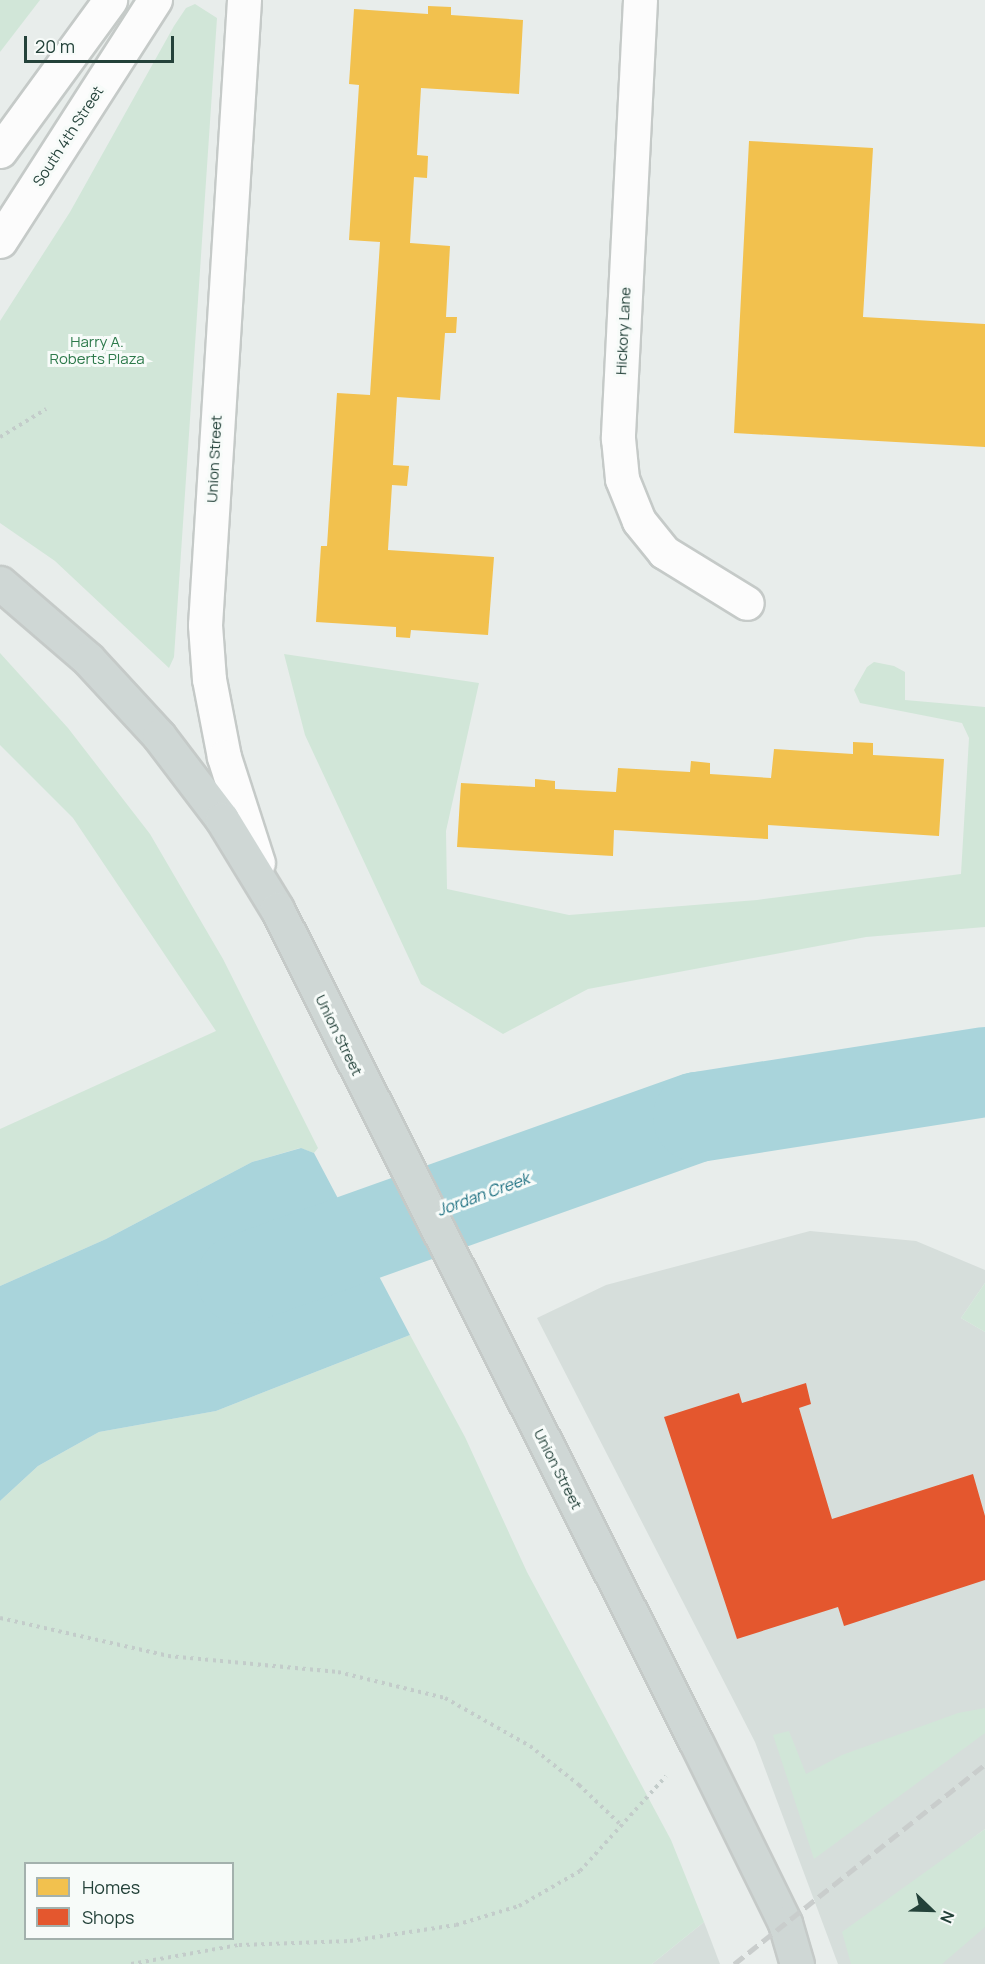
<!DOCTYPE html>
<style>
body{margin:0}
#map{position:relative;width:985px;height:1964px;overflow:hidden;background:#e8edeb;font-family:Manrope,sans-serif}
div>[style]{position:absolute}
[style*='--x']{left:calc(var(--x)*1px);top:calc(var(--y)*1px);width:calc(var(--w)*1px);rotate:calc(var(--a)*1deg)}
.built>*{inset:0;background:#d6dedb}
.green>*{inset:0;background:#d1e6d8}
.water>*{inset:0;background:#a9d4db}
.homes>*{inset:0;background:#f2c14e}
.shops>*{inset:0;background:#e4572e}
.river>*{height:90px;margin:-45px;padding:0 45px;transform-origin:45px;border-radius:45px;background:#a9d4db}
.path>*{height:4px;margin-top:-2px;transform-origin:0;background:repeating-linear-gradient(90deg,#c3ccca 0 3px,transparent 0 7.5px)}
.roads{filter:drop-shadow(2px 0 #c5cac8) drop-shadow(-2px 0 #c5cac8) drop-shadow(0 2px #c5cac8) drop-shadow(0 -2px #c5cac8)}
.minor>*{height:33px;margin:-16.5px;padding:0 16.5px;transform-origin:16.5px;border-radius:16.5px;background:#fcfcfc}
.major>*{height:33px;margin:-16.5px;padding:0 16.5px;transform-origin:16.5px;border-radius:16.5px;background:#cfd7d5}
.rail>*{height:4.5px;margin-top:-2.25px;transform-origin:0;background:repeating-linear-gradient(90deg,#c9cdcc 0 12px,transparent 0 18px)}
span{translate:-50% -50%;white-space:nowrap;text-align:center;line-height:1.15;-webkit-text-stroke:6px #f7fbf9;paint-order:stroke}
.street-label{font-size:15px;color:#24423a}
.park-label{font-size:15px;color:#2d7a4b}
.water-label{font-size:16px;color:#1c6f80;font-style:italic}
.legend{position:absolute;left:24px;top:1862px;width:210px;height:78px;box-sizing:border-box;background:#f7fbf9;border:2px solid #a3b1ad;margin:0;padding:8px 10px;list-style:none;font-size:18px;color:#24423a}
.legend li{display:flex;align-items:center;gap:12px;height:30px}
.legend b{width:30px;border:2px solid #a3b1ad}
.north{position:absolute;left:901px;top:1880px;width:60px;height:60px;-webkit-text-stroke:4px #f7fbf9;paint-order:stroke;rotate:113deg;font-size:16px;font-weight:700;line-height:24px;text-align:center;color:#24423a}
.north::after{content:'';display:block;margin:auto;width:21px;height:27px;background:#24423a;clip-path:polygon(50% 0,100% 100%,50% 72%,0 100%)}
.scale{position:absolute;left:24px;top:36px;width:150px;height:27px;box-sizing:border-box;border:3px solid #24423a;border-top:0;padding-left:8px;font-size:18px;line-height:21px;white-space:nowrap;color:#24423a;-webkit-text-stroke:4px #f7fbf9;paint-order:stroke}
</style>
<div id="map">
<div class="built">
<div style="clip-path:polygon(810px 1231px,916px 1241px,985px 1270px,985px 1283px,961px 1318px,985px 1332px,985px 1829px,928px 1872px,985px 1892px,985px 1964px,838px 1964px,755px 1742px,537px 1318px,606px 1285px)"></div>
<div style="clip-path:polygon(704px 1922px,720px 1964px,652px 1964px)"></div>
</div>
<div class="green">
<div style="clip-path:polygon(0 0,40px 0,0 52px)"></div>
<div style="clip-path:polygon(195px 4px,217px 18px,174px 657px,169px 668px,55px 561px,0 523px,0 321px,70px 212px,174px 26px,186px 8px)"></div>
<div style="clip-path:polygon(0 653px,68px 728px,150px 834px,223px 959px,318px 1148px,314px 1153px,300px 1148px,252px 1162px,106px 1239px,0 1286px,0 1129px,216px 1031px,73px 818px,0 745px)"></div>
<div style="clip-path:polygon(284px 654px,479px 683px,446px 831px,447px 889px,569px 915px,757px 900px,961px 874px,969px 738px,962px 723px,860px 703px,854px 690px,867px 667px,874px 662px,894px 666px,905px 672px,905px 700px,985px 707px,985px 927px,866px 937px,588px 989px,503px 1034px,421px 984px,305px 735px)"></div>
<div style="clip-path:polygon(985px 1283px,985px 1332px,961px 1318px)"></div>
<div style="clip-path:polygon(evenodd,410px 1335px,465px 1437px,527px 1572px,671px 1840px,704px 1922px,652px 1964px,0 1964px,0 1501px,38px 1466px,99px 1432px,216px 1411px,410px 1335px,26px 1864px,232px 1864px,232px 1938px,26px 1938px,26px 1864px)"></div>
<div style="clip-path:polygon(985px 1708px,985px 1733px,814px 1859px,773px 1735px,789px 1731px,806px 1774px,842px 1755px,958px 1713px)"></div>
<div style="clip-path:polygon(985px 1829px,985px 1927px,942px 1964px,851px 1964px,842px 1932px)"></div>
</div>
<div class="water">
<div style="clip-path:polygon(301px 1148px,314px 1153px,410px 1335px,216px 1411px,99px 1432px,38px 1466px,0 1501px,0 1286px,106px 1239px,252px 1162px)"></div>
</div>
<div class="homes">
<div style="clip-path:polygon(428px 6px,451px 7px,451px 15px,523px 20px,519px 94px,421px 88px,417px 155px,428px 156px,427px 178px,414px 177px,410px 243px,450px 246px,446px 317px,457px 317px,456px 333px,445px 333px,440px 400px,397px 397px,393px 465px,409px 466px,407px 486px,392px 485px,388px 550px,494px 557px,488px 635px,411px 630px,410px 638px,396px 637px,396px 627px,316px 622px,321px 546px,327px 546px,337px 393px,370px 395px,380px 242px,349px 240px,359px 85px,349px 84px,354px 9px,428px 14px)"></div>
<div style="clip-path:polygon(749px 141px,873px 148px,863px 317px,985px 324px,985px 447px,734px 433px)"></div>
<div style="clip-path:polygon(853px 742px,873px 743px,873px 755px,944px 759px,939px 836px,768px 825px,768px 839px,614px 830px,613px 856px,457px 847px,461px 783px,535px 787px,535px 779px,555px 781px,555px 789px,616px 792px,618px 768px,690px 772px,691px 761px,710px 763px,710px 774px,771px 778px,774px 749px,853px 754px)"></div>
</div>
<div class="shops">
<div style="clip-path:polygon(806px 1383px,811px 1404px,799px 1408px,832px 1519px,973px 1474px,985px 1516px,985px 1580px,844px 1626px,838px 1607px,737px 1639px,664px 1417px,739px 1393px,742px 1403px)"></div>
</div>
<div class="river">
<div style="--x:242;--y:1279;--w:484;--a:-19.6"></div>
<div style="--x:698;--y:1117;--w:291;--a:-8.9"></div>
</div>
<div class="path">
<div style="--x:0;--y:437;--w:54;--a:-31.3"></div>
<div style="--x:0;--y:1618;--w:172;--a:12.7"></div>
<div style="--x:168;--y:1656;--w:171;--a:5.4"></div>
<div style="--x:338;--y:1672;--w:110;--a:13.7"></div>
<div style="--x:445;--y:1698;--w:98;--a:29.5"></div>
<div style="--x:530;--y:1746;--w:63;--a:38.5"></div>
<div style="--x:579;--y:1785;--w:58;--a:43.6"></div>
<div style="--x:131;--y:1964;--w:110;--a:-10"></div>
<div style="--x:239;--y:1945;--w:111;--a:-2.1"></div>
<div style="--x:350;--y:1941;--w:107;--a:-8.6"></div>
<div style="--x:456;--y:1925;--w:66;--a:-16.8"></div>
<div style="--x:519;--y:1906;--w:70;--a:-29.8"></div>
<div style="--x:580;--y:1871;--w:128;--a:-47.8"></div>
</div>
<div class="roads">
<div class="minor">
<div style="--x:244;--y:0;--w:626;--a:93.57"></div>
<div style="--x:205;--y:625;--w:54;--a:85.8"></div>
<div style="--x:209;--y:679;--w:79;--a:79.1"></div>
<div style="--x:224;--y:757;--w:111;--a:72.2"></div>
<div style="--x:640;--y:0;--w:439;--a:92.9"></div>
<div style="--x:618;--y:438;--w:41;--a:84.4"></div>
<div style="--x:622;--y:479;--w:45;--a:68"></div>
<div style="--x:639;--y:521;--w:40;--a:51"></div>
<div style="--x:664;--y:552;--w:97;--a:31.6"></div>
<div style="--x:0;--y:151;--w:187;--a:-53.9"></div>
<div style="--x:0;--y:241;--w:287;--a:-57.3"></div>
</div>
<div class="major">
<div style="--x:0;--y:583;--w:116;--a:40.8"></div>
<div style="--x:88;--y:659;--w:105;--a:47.3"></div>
<div style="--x:159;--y:736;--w:104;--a:52.8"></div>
<div style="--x:222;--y:819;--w:105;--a:58.6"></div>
<div style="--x:277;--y:909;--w:932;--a:63.3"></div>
<div style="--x:696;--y:1742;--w:202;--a:63.8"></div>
<div style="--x:785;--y:1923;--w:43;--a:73.7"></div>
</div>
</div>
<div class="rail">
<div style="--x:734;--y:1964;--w:321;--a:-38.5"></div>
</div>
<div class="street-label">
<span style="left:68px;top:136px;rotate:-57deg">South 4th Street</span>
<span style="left:623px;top:331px;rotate:-87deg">Hickory Lane</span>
<span style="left:214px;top:459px;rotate:-87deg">Union Street</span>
<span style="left:339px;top:1035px;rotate:64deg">Union Street</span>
<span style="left:558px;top:1469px;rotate:63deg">Union Street</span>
</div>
<div class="park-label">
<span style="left:97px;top:350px">Harry A.<br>Roberts Plaza</span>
</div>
<div class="water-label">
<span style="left:483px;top:1194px;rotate:-20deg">Jordan Creek</span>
</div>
<ul class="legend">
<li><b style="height:16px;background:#f2c14e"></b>Homes</li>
<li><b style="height:16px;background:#e4572e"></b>Shops</li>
</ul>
<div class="north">N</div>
<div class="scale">20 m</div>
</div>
